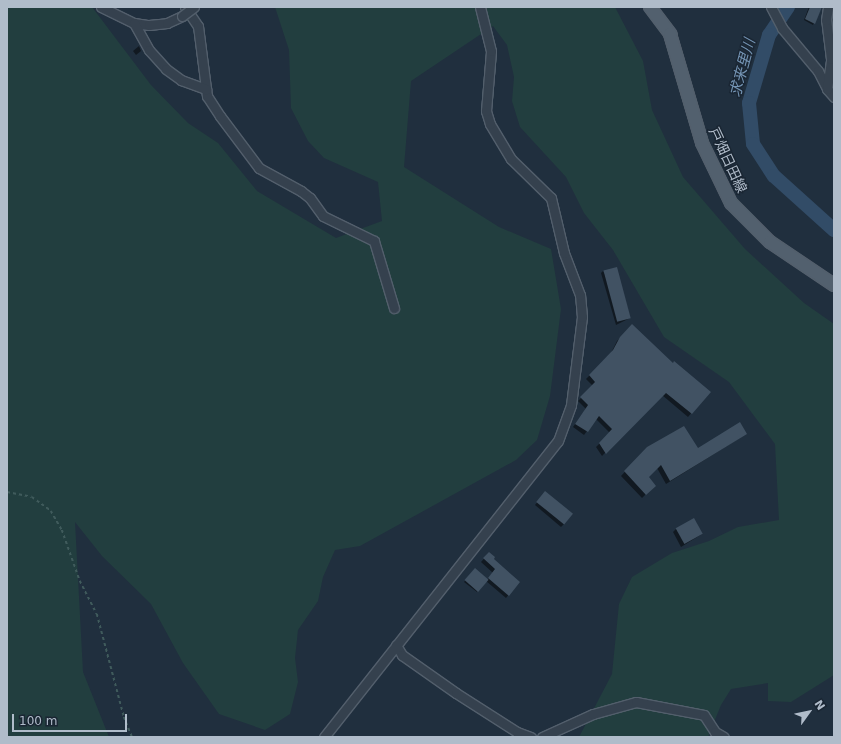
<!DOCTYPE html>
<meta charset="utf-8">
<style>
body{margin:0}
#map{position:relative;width:841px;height:744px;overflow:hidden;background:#202f3e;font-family:"DejaVu Sans","Noto Sans JP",sans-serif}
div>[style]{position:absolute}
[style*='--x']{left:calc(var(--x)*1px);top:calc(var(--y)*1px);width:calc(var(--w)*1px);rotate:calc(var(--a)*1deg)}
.green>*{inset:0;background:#223e3f}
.shadow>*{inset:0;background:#0007}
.river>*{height:14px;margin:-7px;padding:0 7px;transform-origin:7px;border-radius:7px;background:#324c67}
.building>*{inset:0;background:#415263;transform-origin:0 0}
.path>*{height:1.5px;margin-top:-0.75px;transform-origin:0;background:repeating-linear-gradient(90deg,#405b5c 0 3px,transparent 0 6px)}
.roads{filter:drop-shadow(1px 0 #535f6c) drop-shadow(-1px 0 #535f6c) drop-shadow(0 1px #535f6c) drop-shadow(0 -1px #535f6c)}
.minor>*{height:9px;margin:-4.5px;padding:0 4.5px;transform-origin:4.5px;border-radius:4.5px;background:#35414e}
.major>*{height:12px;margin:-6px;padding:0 6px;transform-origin:6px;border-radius:6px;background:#52606e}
.bridges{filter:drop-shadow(1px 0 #535f6c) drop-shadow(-1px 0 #535f6c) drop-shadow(0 1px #535f6c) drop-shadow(0 -1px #535f6c)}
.minor-bridge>*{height:9px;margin:-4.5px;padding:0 4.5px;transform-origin:4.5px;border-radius:4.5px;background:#35414e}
span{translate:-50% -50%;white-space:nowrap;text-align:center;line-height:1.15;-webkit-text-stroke:3px #1a2633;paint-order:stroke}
.street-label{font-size:14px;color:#b0bcca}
.water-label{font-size:15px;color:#7494b4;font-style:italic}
.frame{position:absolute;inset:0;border:8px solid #b0bcca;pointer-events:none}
.north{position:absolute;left:789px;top:692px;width:40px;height:40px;-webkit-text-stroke:3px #1a2633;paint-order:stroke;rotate:57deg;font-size:11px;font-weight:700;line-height:16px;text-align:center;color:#b0bcca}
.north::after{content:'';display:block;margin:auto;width:14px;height:18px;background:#b0bcca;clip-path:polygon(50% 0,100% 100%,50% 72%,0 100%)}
.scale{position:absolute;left:12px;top:714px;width:115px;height:18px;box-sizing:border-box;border:2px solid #b0bcca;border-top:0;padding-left:5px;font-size:12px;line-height:14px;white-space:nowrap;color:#b0bcca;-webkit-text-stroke:3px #1a2633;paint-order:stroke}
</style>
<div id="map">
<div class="green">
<div style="clip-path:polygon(7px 7px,92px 7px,151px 85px,188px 123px,218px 143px,257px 191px,336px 238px,382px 221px,378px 182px,324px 158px,308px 141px,291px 108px,289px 50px,275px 7px,615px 7px,643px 61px,652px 110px,683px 177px,745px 249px,804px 303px,834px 324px,834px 675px,791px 702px,768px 701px,768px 683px,731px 689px,721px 705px,708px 737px,579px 737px,612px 674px,619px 604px,632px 577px,672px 553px,709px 541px,738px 527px,779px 520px,775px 444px,729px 382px,664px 337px,613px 250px,584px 213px,566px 177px,520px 127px,512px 101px,514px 77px,507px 45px,493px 26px,411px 81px,404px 167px,499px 227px,551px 249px,561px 309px,550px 396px,537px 440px,516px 460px,360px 546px,335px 550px,323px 577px,318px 601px,298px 630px,295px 658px,298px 682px,290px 714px,265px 730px,219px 714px,183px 663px,151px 604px,102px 556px,75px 522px,83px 672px,109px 737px,7px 737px)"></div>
</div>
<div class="shadow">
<div style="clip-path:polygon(809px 7px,822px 7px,813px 25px,804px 20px)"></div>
<div style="clip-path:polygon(139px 46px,141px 51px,136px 55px,133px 51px)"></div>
<div style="clip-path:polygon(603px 271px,630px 318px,616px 325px,601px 273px)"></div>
<div style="clip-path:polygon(632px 326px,672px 365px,709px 392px,688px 417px,662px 395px,602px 456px,596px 447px,610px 433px,596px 419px,584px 435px,573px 427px,586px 409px,578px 401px,593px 386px,586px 379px,610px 355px,617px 341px)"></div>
<div style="clip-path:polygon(746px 434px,666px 484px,657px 468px,648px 477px,651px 489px,642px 498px,621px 476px,647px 448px,697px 450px)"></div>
<div style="clip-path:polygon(543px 495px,564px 524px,561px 527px,535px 505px)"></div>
<div style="clip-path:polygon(676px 529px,702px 534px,681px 547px,673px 532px)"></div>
<div style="clip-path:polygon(489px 553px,492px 560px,519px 582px,506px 598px,486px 581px,477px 592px,464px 582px,473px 571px,487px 580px,493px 573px,481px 562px)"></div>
</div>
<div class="river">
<div style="--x:788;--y:7;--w:34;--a:124"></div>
<div style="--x:769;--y:35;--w:71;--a:106.4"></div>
<div style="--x:749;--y:103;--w:41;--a:84.4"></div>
<div style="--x:753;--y:144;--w:38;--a:57"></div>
<div style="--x:774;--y:176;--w:81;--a:42"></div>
</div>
<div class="building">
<div style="clip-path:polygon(810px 7px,822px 7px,815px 24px,805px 19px)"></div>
<div style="left:617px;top:267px;width:53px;height:14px;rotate:75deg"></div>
<div style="clip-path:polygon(632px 324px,673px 363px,674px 361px,711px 392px,692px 414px,666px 393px,606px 454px,599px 443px,612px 429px,599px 416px,588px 432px,575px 424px,588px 405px,580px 397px,595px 382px,589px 375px,613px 350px,620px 337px)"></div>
<div style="clip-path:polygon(740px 422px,747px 434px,670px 481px,661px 465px,649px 477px,656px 486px,646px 495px,624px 471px,647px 447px,684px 426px,698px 448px)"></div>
<div style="left:545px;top:491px;width:36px;height:14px;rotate:39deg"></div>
<div style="left:694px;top:518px;width:18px;height:21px;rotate:61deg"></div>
<div style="clip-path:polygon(489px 552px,495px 557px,494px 559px,520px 582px,509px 596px,488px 578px,495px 569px,483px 558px)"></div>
<div style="left:475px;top:568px;width:18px;height:16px;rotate:41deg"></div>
</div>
<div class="path">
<div style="--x:7;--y:492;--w:25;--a:11"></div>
<div style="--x:32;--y:497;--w:24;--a:36"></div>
<div style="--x:51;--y:511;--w:22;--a:60"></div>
<div style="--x:62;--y:530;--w:54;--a:70.6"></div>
<div style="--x:80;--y:581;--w:37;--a:63"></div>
<div style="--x:97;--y:614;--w:106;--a:75.3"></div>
<div style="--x:124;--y:717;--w:22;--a:68"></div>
</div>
<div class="roads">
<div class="minor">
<div style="--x:101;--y:7;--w:37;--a:26"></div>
<div style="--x:134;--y:23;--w:15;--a:8"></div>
<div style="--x:149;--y:25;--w:18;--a:-6"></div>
<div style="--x:167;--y:23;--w:17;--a:-25"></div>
<div style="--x:185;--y:7;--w:23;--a:56"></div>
<div style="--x:198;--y:26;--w:71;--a:82.7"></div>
<div style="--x:207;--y:96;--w:24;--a:57"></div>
<div style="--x:220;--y:116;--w:65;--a:53.1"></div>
<div style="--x:259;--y:168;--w:48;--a:28.7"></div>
<div style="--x:301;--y:191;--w:11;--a:38"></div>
<div style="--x:310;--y:198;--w:22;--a:54"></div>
<div style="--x:323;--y:216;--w:57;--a:26.1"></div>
<div style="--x:374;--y:241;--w:70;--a:73.4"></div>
<div style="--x:771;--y:7;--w:24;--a:62"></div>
<div style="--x:782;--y:28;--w:56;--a:50.1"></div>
<div style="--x:818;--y:71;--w:20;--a:63"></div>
<div style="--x:827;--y:89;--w:11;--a:49"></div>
<div style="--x:134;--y:23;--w:31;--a:61"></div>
<div style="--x:149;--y:50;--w:25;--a:48"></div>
<div style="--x:166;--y:69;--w:19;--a:36"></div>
<div style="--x:181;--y:80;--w:27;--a:20"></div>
<div style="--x:827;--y:89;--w:30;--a:-82"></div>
<div style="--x:831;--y:59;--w:39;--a:-97"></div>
<div style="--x:826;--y:20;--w:13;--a:-81"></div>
<div style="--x:396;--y:645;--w:12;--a:59"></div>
<div style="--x:402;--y:655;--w:66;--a:35.1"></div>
<div style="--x:456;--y:693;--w:72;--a:32.6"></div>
<div style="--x:517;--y:732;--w:15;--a:20"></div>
<div style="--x:324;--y:737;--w:377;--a:-51.7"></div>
<div style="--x:558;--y:441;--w:38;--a:-70"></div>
<div style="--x:571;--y:405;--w:89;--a:-82.9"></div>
<div style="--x:582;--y:317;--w:22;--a:-95"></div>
<div style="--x:580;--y:295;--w:45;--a:-110.9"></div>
<div style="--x:564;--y:253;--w:57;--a:-103.3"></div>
<div style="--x:551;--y:198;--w:56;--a:-135.7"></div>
<div style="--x:511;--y:159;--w:41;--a:-121"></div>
<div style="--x:490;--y:124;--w:14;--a:-107"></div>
<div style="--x:486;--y:111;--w:60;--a:-85.2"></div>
<div style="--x:491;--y:51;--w:45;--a:-104"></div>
<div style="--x:542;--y:737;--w:56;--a:-24.3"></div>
<div style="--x:593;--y:714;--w:45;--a:-15.6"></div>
<div style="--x:636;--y:702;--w:69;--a:10.8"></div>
<div style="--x:704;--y:715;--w:20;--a:57"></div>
<div style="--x:715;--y:732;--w:10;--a:29"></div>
</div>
<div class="major">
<div style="--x:650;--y:7;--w:34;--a:53"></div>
<div style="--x:670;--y:34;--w:114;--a:73.6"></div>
<div style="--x:702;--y:143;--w:67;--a:64.2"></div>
<div style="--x:731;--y:203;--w:55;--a:45"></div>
<div style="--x:770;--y:242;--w:77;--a:33.9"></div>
</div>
</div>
<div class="bridges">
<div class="minor-bridge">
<div style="--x:182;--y:16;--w:15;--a:-37"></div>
</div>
</div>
<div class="street-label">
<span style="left:728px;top:160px;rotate:65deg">戸畑日田線</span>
</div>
<div class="water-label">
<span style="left:743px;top:68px;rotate:-75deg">求来里川</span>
</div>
<div class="frame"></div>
<div class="north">N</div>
<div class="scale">100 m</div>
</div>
